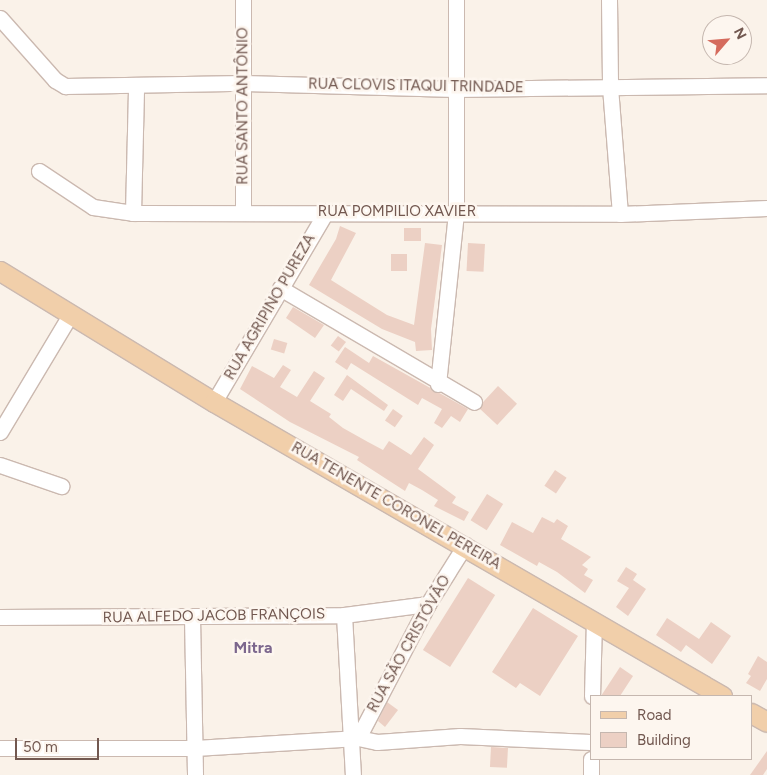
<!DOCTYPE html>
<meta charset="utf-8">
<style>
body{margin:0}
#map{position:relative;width:767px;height:775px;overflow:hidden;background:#faf2e9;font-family:Figtree,sans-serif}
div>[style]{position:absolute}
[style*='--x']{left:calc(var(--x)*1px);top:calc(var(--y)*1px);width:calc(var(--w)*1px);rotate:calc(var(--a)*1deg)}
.building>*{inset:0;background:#ecd0c4;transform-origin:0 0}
.roads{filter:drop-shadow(1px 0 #cbb9b0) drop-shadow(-1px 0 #cbb9b0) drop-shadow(0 1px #cbb9b0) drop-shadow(0 -1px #cbb9b0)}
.minor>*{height:15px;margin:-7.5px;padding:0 7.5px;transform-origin:7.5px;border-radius:7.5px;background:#fff}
.major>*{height:19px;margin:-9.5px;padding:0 9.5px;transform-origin:9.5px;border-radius:9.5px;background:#f1cfaa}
span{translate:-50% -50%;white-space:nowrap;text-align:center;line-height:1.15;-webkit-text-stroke:5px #fdf6ef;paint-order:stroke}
.street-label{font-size:15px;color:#725850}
.neighbourhood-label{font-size:16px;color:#7c678d;font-weight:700}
.legend{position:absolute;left:590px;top:695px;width:162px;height:65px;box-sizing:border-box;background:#fdf6ef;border:1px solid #c5b7af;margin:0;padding:6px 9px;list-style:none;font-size:15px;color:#725850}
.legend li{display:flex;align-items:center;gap:10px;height:25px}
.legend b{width:25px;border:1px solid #c5b7af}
.north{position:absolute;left:702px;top:15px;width:50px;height:50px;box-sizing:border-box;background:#fdf6ef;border:1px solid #c5b7af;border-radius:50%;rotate:63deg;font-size:14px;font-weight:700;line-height:20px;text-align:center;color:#725850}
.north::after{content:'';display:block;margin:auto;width:18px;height:22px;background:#d56b5d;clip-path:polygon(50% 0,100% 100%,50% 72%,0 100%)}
.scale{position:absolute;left:15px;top:738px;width:84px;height:22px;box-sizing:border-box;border:2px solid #725850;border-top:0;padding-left:6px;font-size:15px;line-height:18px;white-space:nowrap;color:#725850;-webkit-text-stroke:4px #fdf6ef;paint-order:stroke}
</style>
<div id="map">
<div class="building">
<div style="clip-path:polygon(340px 226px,356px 233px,331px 280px,387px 315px,414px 325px,425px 243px,442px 245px,431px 329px,432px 350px,416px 351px,415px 342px,382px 329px,309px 285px,336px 239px)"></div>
<div style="left:404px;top:228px;width:17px;height:13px"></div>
<div style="left:468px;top:243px;width:17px;height:28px;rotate:3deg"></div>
<div style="left:407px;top:254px;width:17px;height:16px;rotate:90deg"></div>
<div style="clip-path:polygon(293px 307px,324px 325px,315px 338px,286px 318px)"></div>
<div style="left:338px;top:336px;width:10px;height:12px;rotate:37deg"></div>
<div style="left:274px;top:339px;width:14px;height:11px;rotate:17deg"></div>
<div style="clip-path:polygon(345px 347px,369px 363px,373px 356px,468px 409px,460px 422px,451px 416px,442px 428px,434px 423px,442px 409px,422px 398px,418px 405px,351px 363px,347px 370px,335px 362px)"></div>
<div style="clip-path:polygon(283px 365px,291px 370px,280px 387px,297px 397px,314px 371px,325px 378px,310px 401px,331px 414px,329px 417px,343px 428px,368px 442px,383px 450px,389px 441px,411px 455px,424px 437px,434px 445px,418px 469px,456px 497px,452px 503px,469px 512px,464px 521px,434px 506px,438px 500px,422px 490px,409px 483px,405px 491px,357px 460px,359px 457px,290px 422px,240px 389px,252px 366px,274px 378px)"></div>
<div style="clip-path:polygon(347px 375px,388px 405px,384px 411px,351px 389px,343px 401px,334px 395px)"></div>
<div style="left:498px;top:386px;width:26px;height:29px;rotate:43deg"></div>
<div style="left:393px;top:409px;width:12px;height:14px;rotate:35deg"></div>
<div style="left:555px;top:470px;width:14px;height:19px;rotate:34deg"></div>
<div style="left:487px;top:494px;width:19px;height:31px;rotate:32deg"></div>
<div style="clip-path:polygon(542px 517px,554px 523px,557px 519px,568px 526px,561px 539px,591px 557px,582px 565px,588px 569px,584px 575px,593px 580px,585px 593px,557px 572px,539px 562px,537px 566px,500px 545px,512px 522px,533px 533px)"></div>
<div style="clip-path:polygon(626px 567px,637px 574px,633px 580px,646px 589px,628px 616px,616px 607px,629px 588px,617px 581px)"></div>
<div style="left:468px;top:578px;width:32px;height:85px;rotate:32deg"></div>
<div style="clip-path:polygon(533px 608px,578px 636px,540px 696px,520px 683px,516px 688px,492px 672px)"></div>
<div style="clip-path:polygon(667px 618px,699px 639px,711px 622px,731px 636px,712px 664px,686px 645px,681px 652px,656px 635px)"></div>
<div style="clip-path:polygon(758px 656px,767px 662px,767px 679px,760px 691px,746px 683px,751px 676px,748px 674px)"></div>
<div style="clip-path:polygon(620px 667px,633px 676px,620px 696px,601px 696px)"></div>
<div style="clip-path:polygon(387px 702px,398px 710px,385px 727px,378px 721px)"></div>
<div style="left:491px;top:747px;width:17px;height:20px;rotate:3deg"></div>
<div style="clip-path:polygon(767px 751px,767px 769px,763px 775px,750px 775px)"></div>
</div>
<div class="roads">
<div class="minor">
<div style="--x:243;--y:0;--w:212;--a:90"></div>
<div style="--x:609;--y:0;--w:87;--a:89.3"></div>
<div style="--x:610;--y:87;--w:127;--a:85.5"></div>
<div style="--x:0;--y:18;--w:83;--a:48.4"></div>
<div style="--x:55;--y:80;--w:12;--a:31"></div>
<div style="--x:65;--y:86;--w:179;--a:-1"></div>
<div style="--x:244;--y:83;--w:211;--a:1.6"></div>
<div style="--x:455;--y:89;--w:312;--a:-0.7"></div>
<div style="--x:39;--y:171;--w:65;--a:33.7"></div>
<div style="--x:93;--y:207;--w:40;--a:8.5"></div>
<div style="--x:133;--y:213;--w:487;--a:0.1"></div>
<div style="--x:620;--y:214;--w:147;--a:-2.3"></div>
<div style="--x:133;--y:213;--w:126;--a:-88.6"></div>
<div style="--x:280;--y:288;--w:225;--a:30.4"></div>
<div style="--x:438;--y:384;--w:173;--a:-84"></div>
<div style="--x:456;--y:212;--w:212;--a:-90"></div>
<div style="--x:214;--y:402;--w:221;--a:-59.5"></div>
<div style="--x:0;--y:432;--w:136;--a:-59.1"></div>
<div style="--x:0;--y:465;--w:65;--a:19"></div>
<div style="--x:344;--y:615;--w:160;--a:86.8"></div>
<div style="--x:0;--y:617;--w:344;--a:-0.3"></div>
<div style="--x:344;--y:615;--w:85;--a:-7.5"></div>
<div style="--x:192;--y:617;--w:158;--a:88.9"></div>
<div style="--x:592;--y:696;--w:74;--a:-88.5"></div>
<div style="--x:358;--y:738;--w:19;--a:12"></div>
<div style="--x:377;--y:742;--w:83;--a:-4.1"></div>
<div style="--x:460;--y:736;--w:130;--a:2.6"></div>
<div style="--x:0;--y:748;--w:195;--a:0"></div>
<div style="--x:195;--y:748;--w:163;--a:-3.5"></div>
<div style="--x:358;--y:738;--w:151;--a:-62.4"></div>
<div style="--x:428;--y:604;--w:70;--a:-57.9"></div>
<div style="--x:591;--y:759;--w:16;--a:90"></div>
</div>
<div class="major">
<div style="--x:0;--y:271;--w:251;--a:31.5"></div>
<div style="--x:214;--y:402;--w:587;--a:30.06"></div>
<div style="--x:751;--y:713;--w:18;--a:29"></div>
</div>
</div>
<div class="street-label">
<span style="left:416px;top:86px;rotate:1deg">RUA CLOVIS ITAQUI TRINDADE</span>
<span style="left:243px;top:106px;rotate:-90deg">RUA SANTO ANTÔNIO</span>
<span style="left:397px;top:212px">RUA POMPILIO XAVIER</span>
<span style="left:270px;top:307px;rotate:-60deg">RUA AGRIPINO PUREZA</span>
<span style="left:396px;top:506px;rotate:30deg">RUA TENENTE CORONEL PEREIRA</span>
<span style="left:214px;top:616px;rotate:-1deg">RUA ALFEDO JACOB FRANÇOIS</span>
<span style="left:409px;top:644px;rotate:-61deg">RUA SÃO CRISTÓVÃO</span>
</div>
<div class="neighbourhood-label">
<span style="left:253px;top:648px">Mitra</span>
</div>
<ul class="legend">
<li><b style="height:6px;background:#f1cfaa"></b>Road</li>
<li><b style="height:14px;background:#ecd0c4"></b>Building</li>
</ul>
<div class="north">N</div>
<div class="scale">50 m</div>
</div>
